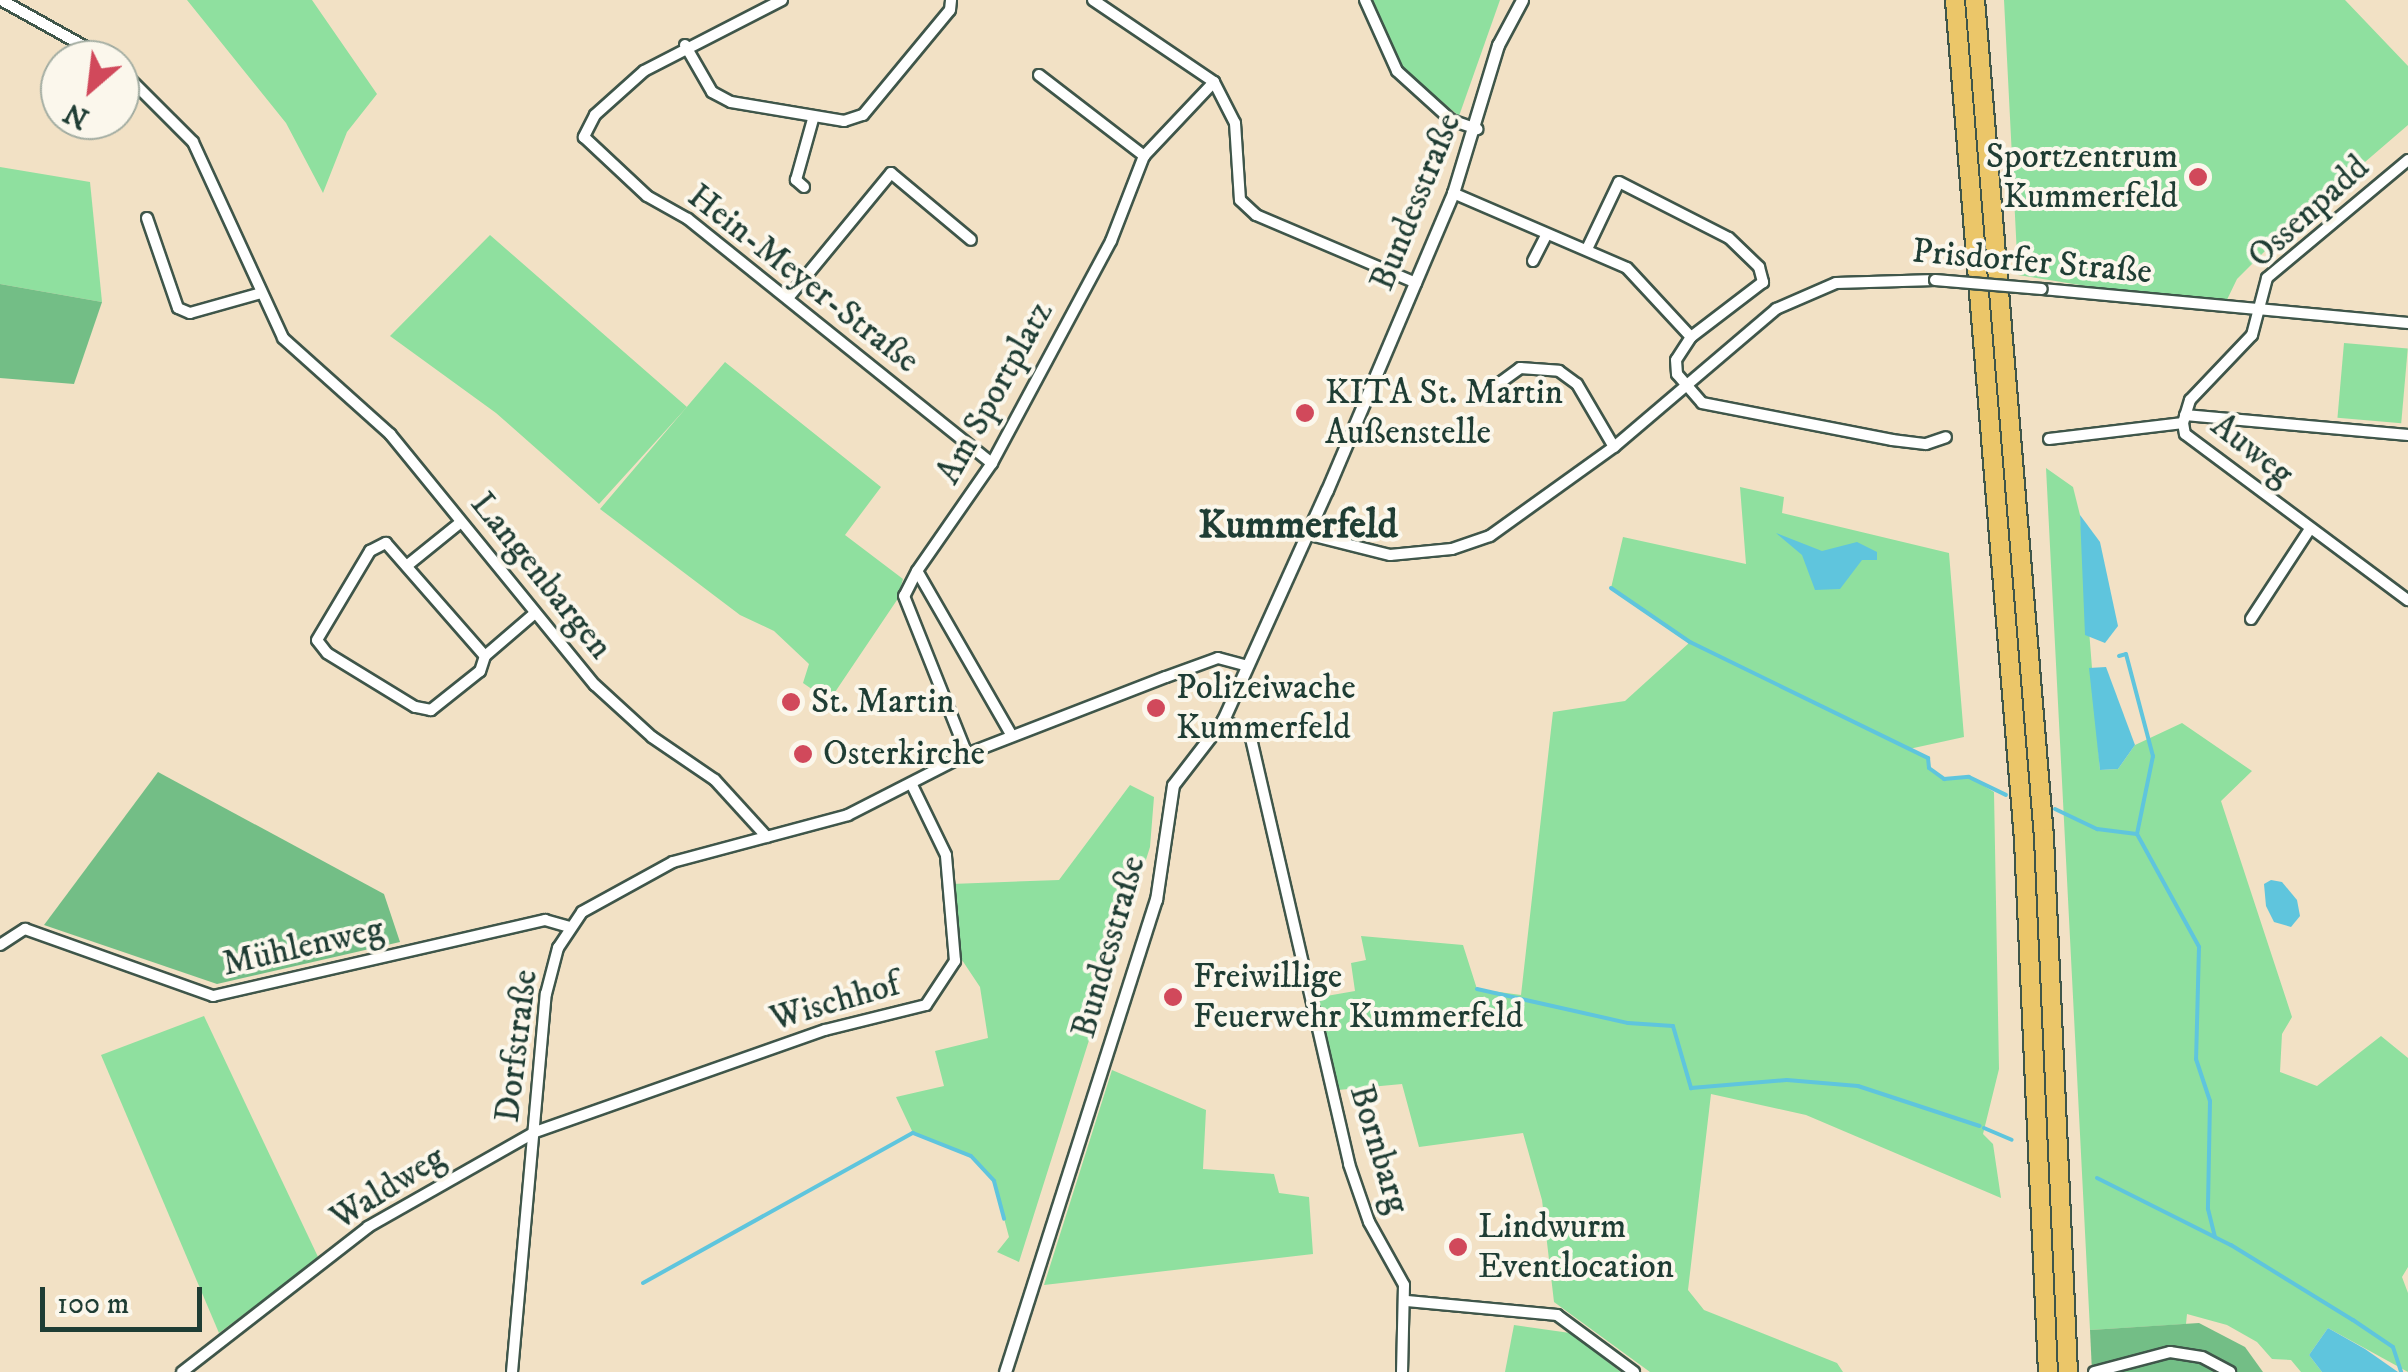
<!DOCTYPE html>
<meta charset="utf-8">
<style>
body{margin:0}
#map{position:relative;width:2408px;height:1372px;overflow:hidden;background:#f2e1c5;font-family:"IM FELL DW Pica",serif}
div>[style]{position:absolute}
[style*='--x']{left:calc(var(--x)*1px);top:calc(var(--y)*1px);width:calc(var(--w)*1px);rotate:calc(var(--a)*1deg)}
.green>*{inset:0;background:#8fe09f;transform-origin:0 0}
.forest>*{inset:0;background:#73be86}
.water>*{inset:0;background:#5fc5dd}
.stream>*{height:4px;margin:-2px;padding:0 2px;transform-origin:2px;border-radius:2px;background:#5fc5dd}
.roads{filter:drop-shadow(2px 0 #3f564a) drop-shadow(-2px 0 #3f564a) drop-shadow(0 2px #3f564a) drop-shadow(0 -2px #3f564a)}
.minor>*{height:10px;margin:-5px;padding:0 5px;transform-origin:5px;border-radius:5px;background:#fff}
.tertiary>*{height:11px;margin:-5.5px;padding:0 5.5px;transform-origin:5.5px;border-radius:5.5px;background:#fff}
.motorway>*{height:18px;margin:-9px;padding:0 9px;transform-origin:9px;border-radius:9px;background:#ebc669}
.bridges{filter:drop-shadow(2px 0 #3f564a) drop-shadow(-2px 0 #3f564a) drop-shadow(0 2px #3f564a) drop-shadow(0 -2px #3f564a)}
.minor-bridge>*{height:10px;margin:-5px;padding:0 5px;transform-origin:5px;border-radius:5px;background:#fff}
.dots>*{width:28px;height:28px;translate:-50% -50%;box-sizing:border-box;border:5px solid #fbf7ec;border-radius:50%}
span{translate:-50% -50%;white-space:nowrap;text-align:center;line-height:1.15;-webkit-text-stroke:8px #fbf7ec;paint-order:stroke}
.poi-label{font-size:35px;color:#1f3d34}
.right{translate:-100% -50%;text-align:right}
.left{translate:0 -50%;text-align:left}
.street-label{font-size:35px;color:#1f3d34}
.quarter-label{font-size:40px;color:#1f3d34;font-weight:700}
.north{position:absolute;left:40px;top:40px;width:100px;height:100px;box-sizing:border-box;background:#fbf7ec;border:2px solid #a3ada2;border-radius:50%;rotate:208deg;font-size:28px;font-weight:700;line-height:40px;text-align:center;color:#1f3d34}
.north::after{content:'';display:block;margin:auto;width:35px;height:45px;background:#d1495b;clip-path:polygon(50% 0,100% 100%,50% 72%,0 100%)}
.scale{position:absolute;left:40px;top:1287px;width:162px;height:45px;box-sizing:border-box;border:5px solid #1f3d34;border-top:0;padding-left:12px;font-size:30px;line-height:35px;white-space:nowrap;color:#1f3d34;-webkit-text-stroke:8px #fbf7ec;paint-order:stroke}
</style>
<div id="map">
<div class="green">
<div style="clip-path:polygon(187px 0,312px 0,377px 94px,347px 132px,323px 193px,286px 123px)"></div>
<div style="clip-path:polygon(1369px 0,1500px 0,1459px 116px,1401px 68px)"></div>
<div style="clip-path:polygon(2004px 0,2345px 0,2408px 66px,2408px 125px,2286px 230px,2237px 279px,2223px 308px,2018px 275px)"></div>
<div style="clip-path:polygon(0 167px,90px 182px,102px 302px,0 284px)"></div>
<div style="clip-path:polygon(490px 235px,687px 407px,599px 504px,496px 413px,390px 336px)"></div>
<div style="left:2344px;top:343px;width:64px;height:75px;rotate:5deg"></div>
<div style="clip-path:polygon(725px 362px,881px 487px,845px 535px,903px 579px,897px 600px,829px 701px,803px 683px,809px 664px,774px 631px,740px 615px,600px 509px)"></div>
<div style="clip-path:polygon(2046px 468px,2073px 487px,2080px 515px,2100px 770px,2118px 769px,2135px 745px,2182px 723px,2252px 771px,2221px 801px,2292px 1017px,2282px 1034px,2280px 1072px,2317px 1086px,2381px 1036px,2408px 1058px,2408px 1267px,2402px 1277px,2408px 1293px,2408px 1372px,2328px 1328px,2309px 1355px,2322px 1372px,2301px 1372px,2291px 1360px,2272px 1359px,2257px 1342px,2227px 1325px,2187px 1314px,2186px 1324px,2090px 1330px)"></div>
<div style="clip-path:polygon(1740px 487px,1784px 497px,1782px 513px,1949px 553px,1964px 737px,1909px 749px,1928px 758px,1929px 768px,1944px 779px,1969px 777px,1994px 792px,1999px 1069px,1983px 1134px,1993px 1144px,2001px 1198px,1806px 1115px,1711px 1094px,1688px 1290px,1704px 1310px,1837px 1363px,1843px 1372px,1650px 1372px,1554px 1302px,1542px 1200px,1523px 1133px,1419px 1147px,1402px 1084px,1338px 1090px,1315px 998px,1355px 991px,1351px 963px,1366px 960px,1361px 936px,1463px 945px,1477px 989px,1521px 995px,1553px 712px,1625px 701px,1689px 643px,1611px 588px,1623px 537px,1746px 564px)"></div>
<div style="clip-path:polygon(1130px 785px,1154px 797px,1150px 847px,1019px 1262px,997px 1252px,1009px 1237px,994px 1181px,971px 1156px,913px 1133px,896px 1097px,944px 1086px,935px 1051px,988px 1038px,980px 987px,962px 960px,951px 884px,1059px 880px)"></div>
<div style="clip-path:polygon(204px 1016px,319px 1259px,219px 1333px,101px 1055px)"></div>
<div style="clip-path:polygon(1112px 1070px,1206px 1110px,1203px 1169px,1274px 1174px,1279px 1193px,1309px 1197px,1313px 1254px,1044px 1285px)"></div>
<div style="clip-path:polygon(1514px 1325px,1570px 1333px,1621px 1372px,1505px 1372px)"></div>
</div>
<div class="forest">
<div style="clip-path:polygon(0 284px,102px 302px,74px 384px,0 378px)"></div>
<div style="clip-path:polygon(158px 772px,384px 894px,400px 942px,217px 984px,44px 925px)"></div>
<div style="clip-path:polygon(2199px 1323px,2245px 1347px,2263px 1372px,2092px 1372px,2090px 1330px)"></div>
</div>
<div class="water">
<div style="clip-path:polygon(2080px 515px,2100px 542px,2118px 626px,2105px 643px,2085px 635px)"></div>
<div style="clip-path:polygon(1776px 533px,1822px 551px,1857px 542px,1877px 552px,1877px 560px,1862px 560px,1840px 589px,1815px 590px,1802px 555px)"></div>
<div style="clip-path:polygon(2106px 667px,2135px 745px,2118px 769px,2100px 770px,2089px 668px)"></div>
<div style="clip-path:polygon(2271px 880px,2282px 882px,2297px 900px,2300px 916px,2291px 927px,2274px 922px,2266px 906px,2264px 884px)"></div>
<div style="clip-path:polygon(2328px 1328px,2365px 1349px,2398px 1372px,2322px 1372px,2309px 1355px)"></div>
</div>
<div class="stream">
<div style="--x:1611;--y:588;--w:96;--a:34.4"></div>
<div style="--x:1690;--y:642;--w:265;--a:26"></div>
<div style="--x:1928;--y:758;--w:10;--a:84"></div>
<div style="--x:1929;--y:768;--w:19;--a:36"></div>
<div style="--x:1944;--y:779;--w:25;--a:-5"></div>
<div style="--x:1969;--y:777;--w:41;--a:25.9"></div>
<div style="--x:2119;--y:656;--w:7;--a:-16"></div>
<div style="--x:2126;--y:654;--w:106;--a:75.2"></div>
<div style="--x:2153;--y:756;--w:80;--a:101.6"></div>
<div style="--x:2137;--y:834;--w:129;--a:61.2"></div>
<div style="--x:2199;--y:947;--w:112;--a:91.5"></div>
<div style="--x:2196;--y:1059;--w:44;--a:71.6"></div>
<div style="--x:2210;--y:1101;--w:108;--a:91.1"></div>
<div style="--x:2208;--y:1209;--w:29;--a:76"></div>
<div style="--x:2055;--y:809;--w:47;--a:25.5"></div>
<div style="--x:2097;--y:829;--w:40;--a:7.1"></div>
<div style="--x:1477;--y:989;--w:155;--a:12.7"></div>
<div style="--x:1628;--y:1023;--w:45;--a:3.8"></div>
<div style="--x:1673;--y:1026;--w:65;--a:73.8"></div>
<div style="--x:1691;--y:1088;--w:96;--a:-4.8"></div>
<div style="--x:1787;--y:1080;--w:71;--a:4.8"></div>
<div style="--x:1858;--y:1086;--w:128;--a:18.2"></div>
<div style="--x:1984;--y:1128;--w:30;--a:23"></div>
<div style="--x:2097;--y:1178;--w:150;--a:26.6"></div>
<div style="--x:2231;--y:1245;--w:143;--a:31.6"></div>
<div style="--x:2353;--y:1320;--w:48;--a:34"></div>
<div style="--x:2393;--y:1347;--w:26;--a:72"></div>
<div style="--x:643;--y:1283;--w:309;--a:-29.1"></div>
<div style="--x:913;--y:1133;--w:62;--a:21.6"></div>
<div style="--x:971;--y:1156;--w:34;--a:47"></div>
<div style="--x:994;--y:1181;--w:39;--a:75"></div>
</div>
<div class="roads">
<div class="minor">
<div style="--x:1;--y:0;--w:124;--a:29.1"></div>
<div style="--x:782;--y:0;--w:155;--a:152.8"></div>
<div style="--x:644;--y:71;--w:66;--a:138.1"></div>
<div style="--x:595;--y:115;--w:25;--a:117"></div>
<div style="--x:584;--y:137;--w:86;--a:43.1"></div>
<div style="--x:647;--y:196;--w:47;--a:29.3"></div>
<div style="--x:688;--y:219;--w:390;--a:38.8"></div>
<div style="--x:1093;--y:0;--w:146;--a:34.1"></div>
<div style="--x:1214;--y:82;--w:46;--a:62.9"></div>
<div style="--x:1235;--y:123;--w:77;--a:86.3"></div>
<div style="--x:1240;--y:200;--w:22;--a:43"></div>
<div style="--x:1256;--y:215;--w:174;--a:23"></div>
<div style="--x:1365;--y:0;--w:78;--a:65.7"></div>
<div style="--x:1397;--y:71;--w:73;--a:42.2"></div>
<div style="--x:1451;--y:120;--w:28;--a:19"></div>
<div style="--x:685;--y:45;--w:54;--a:60.1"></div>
<div style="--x:712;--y:92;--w:21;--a:28"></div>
<div style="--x:731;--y:102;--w:115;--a:9.5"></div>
<div style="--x:844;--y:121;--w:20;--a:-18"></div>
<div style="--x:863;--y:115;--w:136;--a:-50.4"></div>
<div style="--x:950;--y:10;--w:10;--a:-84"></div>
<div style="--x:120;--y:69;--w:103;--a:45"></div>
<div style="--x:193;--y:142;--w:216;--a:65.3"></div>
<div style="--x:283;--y:338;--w:144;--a:41.9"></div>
<div style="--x:390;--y:434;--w:324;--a:50.8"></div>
<div style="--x:595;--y:685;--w:77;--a:42.4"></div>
<div style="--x:652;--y:737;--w:76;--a:34.3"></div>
<div style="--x:715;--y:780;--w:77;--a:47.6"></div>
<div style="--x:1039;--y:75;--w:133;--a:37.6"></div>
<div style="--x:2408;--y:160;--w:184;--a:140.1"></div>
<div style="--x:2267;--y:278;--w:59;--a:104.7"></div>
<div style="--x:2252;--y:335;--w:90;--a:133.6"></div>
<div style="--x:2190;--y:400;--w:24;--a:107"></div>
<div style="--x:2183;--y:423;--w:11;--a:80"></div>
<div style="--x:2185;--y:434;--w:278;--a:36.7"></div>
<div style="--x:804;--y:187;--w:11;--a:-139"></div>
<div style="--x:796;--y:180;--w:63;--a:-74.4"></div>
<div style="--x:1453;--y:193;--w:189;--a:23.3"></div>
<div style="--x:1627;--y:268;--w:94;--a:47.2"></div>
<div style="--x:1691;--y:337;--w:27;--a:123"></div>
<div style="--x:1676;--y:360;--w:14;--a:86"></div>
<div style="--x:1677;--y:374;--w:38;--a:49"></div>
<div style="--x:1702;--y:403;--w:194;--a:11"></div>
<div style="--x:1892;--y:440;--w:34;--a:7"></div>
<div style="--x:1926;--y:444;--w:21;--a:-19"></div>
<div style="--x:147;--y:218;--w:95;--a:71"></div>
<div style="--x:178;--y:308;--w:13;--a:23"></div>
<div style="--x:190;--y:313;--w:74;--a:-15.7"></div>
<div style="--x:1587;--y:249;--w:74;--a:-64.5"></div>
<div style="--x:1619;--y:182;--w:123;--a:27"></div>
<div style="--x:1729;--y:238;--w:42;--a:44"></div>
<div style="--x:1759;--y:267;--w:16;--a:75"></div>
<div style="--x:1763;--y:282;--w:91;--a:142.6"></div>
<div style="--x:1533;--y:261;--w:29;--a:-63"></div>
<div style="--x:2042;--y:289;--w:368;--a:5.3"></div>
<div style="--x:788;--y:298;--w:162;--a:-50.5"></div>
<div style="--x:891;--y:173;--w:104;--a:39.9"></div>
<div style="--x:1496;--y:397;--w:16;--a:-72"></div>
<div style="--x:1501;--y:382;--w:24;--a:-36"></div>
<div style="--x:1520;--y:368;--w:39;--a:4"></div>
<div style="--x:1559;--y:371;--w:22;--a:36"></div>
<div style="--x:1577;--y:384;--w:73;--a:59.6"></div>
<div style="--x:2185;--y:415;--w:224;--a:5.1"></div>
<div style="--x:2049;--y:439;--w:135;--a:-6.8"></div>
<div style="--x:1306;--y:534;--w:87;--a:14"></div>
<div style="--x:1390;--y:555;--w:62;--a:-5.5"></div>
<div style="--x:1452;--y:549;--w:40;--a:-18.9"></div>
<div style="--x:1490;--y:536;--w:153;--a:-35.7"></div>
<div style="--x:1614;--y:447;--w:213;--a:-40.4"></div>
<div style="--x:1776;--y:309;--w:65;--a:-23.4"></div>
<div style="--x:1836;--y:283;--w:99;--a:-1.7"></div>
<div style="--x:386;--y:543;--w:150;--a:48.8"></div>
<div style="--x:485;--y:656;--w:16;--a:108"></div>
<div style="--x:480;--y:671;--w:63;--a:141.5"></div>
<div style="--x:431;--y:710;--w:16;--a:-169"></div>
<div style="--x:415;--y:707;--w:103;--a:-148.5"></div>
<div style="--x:327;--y:653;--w:16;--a:-128"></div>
<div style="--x:317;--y:640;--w:104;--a:-59.2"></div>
<div style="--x:370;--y:551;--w:18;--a:-27"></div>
<div style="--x:409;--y:564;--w:67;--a:-38.9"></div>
<div style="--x:917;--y:571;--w:28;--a:117"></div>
<div style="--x:904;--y:596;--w:170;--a:68.3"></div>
<div style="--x:2251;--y:619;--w:108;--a:-56.8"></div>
<div style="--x:485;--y:656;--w:66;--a:-40.7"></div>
<div style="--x:1223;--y:720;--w:30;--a:27"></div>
<div style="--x:1250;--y:734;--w:441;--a:77"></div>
<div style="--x:1349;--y:1164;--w:61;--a:71"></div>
<div style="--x:1369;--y:1222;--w:72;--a:60.9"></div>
<div style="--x:1404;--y:1285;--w:87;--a:91.3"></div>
<div style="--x:1012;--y:736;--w:190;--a:-119.9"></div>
<div style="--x:917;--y:571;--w:131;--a:-55.2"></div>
<div style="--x:992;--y:463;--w:252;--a:-61.8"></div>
<div style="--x:1111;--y:241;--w:91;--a:-68.8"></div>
<div style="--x:1144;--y:156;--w:102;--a:-46.6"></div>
<div style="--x:0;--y:945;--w:30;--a:-33"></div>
<div style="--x:25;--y:929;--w:200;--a:19.6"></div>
<div style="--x:213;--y:996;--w:341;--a:-12.9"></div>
<div style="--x:545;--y:920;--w:25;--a:16"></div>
<div style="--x:1407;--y:1301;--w:151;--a:5.3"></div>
<div style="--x:1557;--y:1315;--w:96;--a:36.5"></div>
<div style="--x:182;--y:1372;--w:236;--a:-37.9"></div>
<div style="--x:368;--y:1227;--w:192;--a:-29.6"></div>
<div style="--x:535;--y:1132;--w:307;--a:-19.4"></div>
<div style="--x:825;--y:1030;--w:104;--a:-13.9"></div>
<div style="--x:926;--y:1005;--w:53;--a:-56.6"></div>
<div style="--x:955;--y:961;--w:106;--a:-94.9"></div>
<div style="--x:946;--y:855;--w:78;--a:-115.9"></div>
<div style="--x:512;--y:1372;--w:380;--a:-84.9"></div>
<div style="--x:546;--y:994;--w:48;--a:-75.4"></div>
<div style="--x:558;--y:948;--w:43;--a:-56.3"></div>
<div style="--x:582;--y:912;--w:104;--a:-28.8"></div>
<div style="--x:673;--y:862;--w:181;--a:-15"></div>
<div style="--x:848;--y:815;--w:134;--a:-27.1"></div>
<div style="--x:967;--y:754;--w:213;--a:-21.2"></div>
<div style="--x:1166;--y:677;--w:55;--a:-20.1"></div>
<div style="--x:1218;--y:658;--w:30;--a:15"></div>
<div style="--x:2094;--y:1372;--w:79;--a:-14.7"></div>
<div style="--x:2170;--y:1352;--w:32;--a:9"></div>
<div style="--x:2202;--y:1357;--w:32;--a:28"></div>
</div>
<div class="tertiary">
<div style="--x:1005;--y:1372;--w:496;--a:-72.3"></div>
<div style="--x:1156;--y:900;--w:116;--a:-81.6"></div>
<div style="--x:1173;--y:785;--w:82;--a:-52.4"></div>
<div style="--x:1223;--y:720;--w:252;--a:-65.7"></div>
<div style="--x:1327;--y:490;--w:323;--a:-67"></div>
<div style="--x:1453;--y:193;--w:155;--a:-73.1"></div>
<div style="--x:1498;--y:45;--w:51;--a:-61.9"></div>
</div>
<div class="motorway">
<div style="--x:1955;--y:0;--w:843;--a:85.3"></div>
<div style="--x:2024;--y:840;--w:533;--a:87.42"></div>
<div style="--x:1975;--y:0;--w:841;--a:85.29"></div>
<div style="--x:2044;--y:838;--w:535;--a:87.43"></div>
</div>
</div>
<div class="bridges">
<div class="minor-bridge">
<div style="--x:1935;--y:280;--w:107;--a:4.8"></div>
</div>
</div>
<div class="dots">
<div style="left:2198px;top:177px;background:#d1495b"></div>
<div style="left:1305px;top:413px;background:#d1495b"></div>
<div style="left:791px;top:702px;background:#d1495b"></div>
<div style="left:1156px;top:708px;background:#d1495b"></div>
<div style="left:803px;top:754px;background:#d1495b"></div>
<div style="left:1173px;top:997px;background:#d1495b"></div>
<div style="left:1458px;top:1247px;background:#d1495b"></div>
</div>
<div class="poi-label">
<span class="right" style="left:2178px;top:177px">Sportzentrum<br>Kummerfeld</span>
<span class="left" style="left:1325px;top:413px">KITA St. Martin<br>Außenstelle</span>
<span class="left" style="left:1176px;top:708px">Polizeiwache<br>Kummerfeld</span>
<span class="left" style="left:811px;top:702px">St. Martin</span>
<span class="left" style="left:823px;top:754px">Osterkirche</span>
<span class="left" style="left:1193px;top:997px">Freiwillige<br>Feuerwehr Kummerfeld</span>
<span class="left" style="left:1478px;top:1247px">Lindwurm<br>Eventlocation</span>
</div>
<div class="street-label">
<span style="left:1416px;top:202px;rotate:-68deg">Bundesstraße</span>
<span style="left:2309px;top:212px;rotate:-42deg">Ossenpadd</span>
<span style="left:2032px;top:262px;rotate:5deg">Prisdorfer Straße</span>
<span style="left:803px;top:279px;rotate:38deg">Hein-Meyer-Straße</span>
<span style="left:995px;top:393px;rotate:-61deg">Am Sportplatz</span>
<span style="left:2252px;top:450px;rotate:38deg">Auweg</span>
<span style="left:541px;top:576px;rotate:51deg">Langenbargen</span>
<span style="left:303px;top:947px;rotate:-13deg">Mühlenweg</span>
<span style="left:1109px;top:947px;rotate:-74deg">Bundesstraße</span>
<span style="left:835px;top:1002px;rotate:-16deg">Wischhof</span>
<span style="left:517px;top:1046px;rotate:-83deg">Dorfstraße</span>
<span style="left:1379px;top:1149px;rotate:73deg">Bornbarg</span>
<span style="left:388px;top:1188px;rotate:-32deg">Waldweg</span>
</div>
<div class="quarter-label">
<span style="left:1298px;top:526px">Kummerfeld</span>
</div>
<div class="north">N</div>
<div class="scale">100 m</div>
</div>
